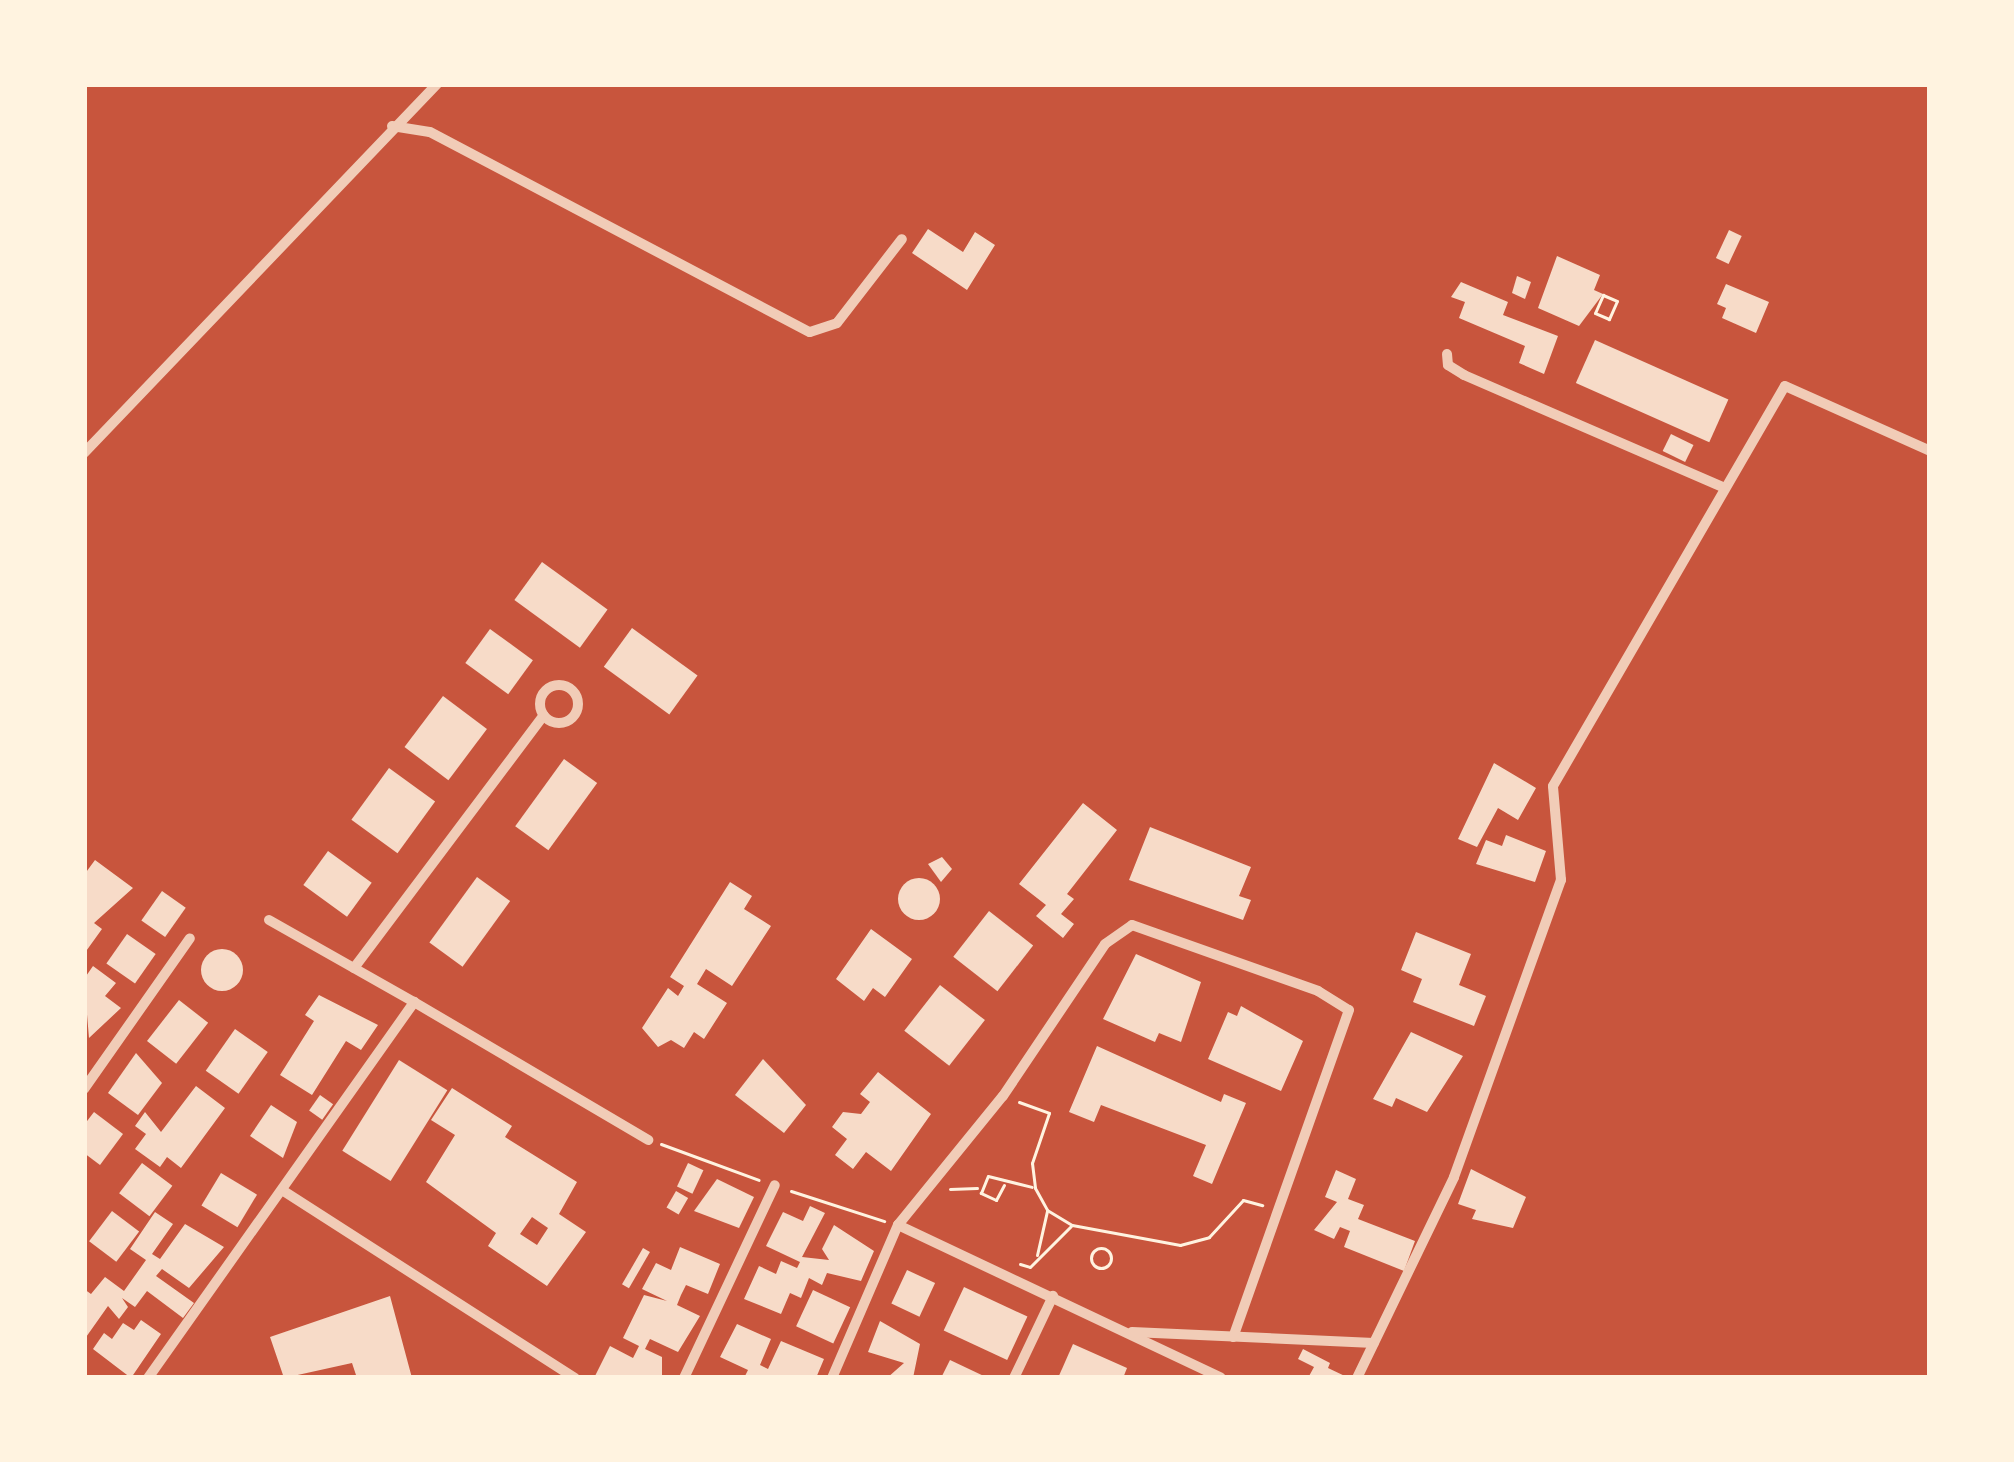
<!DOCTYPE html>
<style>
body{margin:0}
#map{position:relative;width:2014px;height:1462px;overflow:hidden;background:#c8553d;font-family:"Source Sans 3",sans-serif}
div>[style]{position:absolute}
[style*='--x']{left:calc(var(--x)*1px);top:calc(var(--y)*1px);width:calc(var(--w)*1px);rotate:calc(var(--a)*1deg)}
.building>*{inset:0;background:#f7dbc8;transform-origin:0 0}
.round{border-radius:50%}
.path>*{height:3px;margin:-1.5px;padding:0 1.5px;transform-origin:1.5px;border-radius:1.5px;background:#fff3e0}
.path>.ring{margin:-1.5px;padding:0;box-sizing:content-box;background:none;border:3px solid #fff3e0;border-radius:50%}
.minor>*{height:10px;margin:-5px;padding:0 5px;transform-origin:5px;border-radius:5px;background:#f1ccb7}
.minor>.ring{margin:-5px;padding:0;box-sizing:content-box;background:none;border:10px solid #f1ccb7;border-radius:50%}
span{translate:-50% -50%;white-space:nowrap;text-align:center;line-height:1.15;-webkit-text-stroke:9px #fff3e0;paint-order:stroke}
.frame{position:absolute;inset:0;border:87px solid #fff3e0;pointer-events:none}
</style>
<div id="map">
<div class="building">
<div style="clip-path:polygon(928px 229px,963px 252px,975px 232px,995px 245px,967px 290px,912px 253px)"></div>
<div style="left:1729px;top:230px;width:14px;height:31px;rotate:25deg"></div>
<div style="clip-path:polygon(1557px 256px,1600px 275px,1594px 290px,1603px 294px,1579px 326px,1538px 308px)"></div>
<div style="clip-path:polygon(1517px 276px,1531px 282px,1525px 299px,1512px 293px)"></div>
<div style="clip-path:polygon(1461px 282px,1508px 302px,1503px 315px,1558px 336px,1544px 374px,1519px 363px,1525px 346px,1459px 318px,1465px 302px,1451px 297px)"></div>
<div style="clip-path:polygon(1726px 284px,1769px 302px,1756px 333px,1722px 318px,1726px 308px,1717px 304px)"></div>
<div style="left:1595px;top:340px;width:146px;height:47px;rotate:24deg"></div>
<div style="left:1671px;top:434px;width:25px;height:19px;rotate:26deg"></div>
<div style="left:542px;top:562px;width:81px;height:47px;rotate:36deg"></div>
<div style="left:632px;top:628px;width:81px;height:48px;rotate:36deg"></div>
<div style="left:490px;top:629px;width:53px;height:42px;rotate:36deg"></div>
<div style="left:443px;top:696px;width:55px;height:64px;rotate:37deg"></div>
<div style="left:564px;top:759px;width:41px;height:83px;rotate:36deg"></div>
<div style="clip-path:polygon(1494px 763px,1536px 788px,1518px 820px,1498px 808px,1477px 847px,1458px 839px)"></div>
<div style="left:389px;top:768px;width:57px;height:64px;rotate:36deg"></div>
<div style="clip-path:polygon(1083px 803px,1117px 830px,1067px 894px,1074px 899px,1061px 914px,1074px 924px,1063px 938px,1036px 916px,1046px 905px,1019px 884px)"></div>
<div style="clip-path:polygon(1150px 827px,1251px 867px,1239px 896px,1251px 900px,1243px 920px,1129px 880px)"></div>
<div style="clip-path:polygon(1506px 835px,1546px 851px,1535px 882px,1476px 864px,1486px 840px,1502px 846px)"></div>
<div style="left:328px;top:851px;width:54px;height:42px;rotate:36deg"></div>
<div style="clip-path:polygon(942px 857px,952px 869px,941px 882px,928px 864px)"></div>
<div style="clip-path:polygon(95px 860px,133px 888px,94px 923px,102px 929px,84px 954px,84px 875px)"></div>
<div style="left:477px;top:877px;width:41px;height:81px;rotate:36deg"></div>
<div class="round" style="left:898px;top:878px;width:42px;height:42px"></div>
<div style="clip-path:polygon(730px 882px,752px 896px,744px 909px,771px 926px,732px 986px,706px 969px,697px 984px,727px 1003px,704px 1039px,694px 1032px,684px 1048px,671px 1040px,658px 1047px,642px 1028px,668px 988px,678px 996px,684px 986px,670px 977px)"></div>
<div style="left:162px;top:891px;width:29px;height:36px;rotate:35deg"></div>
<div style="left:989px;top:911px;width:56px;height:58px;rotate:38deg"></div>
<div style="clip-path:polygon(871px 929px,912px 959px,885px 997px,873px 988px,864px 1001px,836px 979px)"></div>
<div style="clip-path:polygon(1416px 932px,1471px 954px,1459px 985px,1486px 996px,1474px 1026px,1413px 1002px,1422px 979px,1401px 970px)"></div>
<div style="left:127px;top:934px;width:35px;height:36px;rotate:35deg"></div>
<div class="round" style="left:201px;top:949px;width:42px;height:42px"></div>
<div style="clip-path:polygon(1136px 954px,1201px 982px,1181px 1042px,1159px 1033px,1155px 1042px,1103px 1019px)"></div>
<div style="clip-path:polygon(93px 966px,116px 983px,105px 996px,121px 1008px,89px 1038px,84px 979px)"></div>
<div style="left:940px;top:985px;width:57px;height:58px;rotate:38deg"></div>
<div style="clip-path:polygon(319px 995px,378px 1025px,361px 1050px,346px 1041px,312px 1095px,280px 1075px,314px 1021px,305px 1015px)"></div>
<div style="left:179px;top:1000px;width:37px;height:52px;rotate:38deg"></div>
<div style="clip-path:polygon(1241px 1006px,1303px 1041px,1281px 1091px,1208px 1059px,1228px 1012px,1237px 1016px)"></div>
<div style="left:235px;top:1029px;width:40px;height:51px;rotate:35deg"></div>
<div style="clip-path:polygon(1411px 1032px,1463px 1056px,1427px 1112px,1396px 1098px,1392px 1107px,1373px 1099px)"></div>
<div style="clip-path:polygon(1097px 1046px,1221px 1102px,1224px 1094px,1246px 1103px,1212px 1184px,1193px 1176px,1206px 1145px,1101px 1105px,1094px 1122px,1069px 1112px)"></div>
<div style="clip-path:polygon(136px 1053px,162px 1083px,138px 1115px,108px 1093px)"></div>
<div style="clip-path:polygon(763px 1059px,806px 1105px,784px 1133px,735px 1095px)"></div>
<div style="left:399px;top:1060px;width:57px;height:107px;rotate:32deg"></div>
<div style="clip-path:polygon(878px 1072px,931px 1114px,891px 1171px,866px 1152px,853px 1169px,835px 1155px,847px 1139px,832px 1127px,843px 1112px,861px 1114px,870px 1102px,860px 1094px)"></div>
<div style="clip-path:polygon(196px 1086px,225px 1108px,181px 1168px,167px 1157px,160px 1167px,135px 1149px,146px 1134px,135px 1126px,145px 1112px,161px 1132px)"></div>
<div style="clip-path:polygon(evenodd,452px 1088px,512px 1126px,505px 1137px,577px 1182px,559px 1214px,586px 1232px,547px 1286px,488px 1246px,496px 1233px,426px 1182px,455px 1135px,431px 1120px,452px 1088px,532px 1217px,548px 1228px,537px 1245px,520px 1234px,532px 1217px)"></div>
<div style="left:320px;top:1095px;width:16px;height:19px;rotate:35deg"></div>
<div style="clip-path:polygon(271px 1105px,297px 1122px,283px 1158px,250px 1136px)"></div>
<div style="clip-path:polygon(94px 1112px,123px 1134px,100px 1165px,84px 1153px,84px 1125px)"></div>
<div style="left:142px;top:1163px;width:38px;height:38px;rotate:37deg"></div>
<div style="left:688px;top:1163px;width:17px;height:26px;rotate:25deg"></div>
<div style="clip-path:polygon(1471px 1169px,1526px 1197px,1513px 1228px,1472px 1219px,1476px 1210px,1458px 1204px)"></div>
<div style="clip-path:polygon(1336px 1170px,1356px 1179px,1348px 1199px,1364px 1205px,1358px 1219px,1415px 1241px,1404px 1271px,1344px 1247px,1350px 1231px,1340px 1227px,1334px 1239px,1314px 1230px,1337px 1202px,1325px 1197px)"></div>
<div style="left:221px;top:1173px;width:42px;height:38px;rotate:31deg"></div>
<div style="clip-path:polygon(717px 1179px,754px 1197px,739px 1228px,694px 1211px)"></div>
<div style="left:676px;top:1191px;width:14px;height:19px;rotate:30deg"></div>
<div style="clip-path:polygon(810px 1206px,825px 1213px,802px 1257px,829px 1260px,822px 1249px,834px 1225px,874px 1251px,861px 1281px,827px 1273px,822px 1285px,809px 1278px,801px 1298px,790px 1293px,781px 1314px,744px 1299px,759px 1266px,776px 1274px,781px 1261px,797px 1268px,800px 1262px,766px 1246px,783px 1212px,803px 1221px)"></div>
<div style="left:112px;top:1211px;width:34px;height:38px;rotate:37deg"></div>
<div style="clip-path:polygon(155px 1212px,173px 1224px,152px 1254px,160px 1259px,185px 1224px,224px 1247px,189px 1288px,162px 1269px,156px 1276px,194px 1303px,183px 1318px,147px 1291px,135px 1307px,122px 1298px,128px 1307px,119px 1319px,108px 1306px,84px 1340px,84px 1289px,91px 1294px,105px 1277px,124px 1291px,146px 1260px,130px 1249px)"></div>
<div style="clip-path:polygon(680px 1247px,720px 1264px,708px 1294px,686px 1285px,681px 1295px,677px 1305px,700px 1316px,678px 1352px,650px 1339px,645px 1349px,662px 1357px,662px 1378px,594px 1378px,610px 1346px,633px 1358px,639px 1346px,623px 1338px,644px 1295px,667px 1301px,642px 1289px,656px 1263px,671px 1270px)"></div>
<div style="left:643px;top:1248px;width:8px;height:42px;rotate:30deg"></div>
<div style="left:907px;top:1270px;width:31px;height:37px;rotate:25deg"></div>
<div style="left:964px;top:1287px;width:70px;height:48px;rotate:25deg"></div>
<div style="left:813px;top:1290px;width:41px;height:40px;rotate:25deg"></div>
<div style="clip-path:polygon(390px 1296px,412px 1378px,357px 1378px,352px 1363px,284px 1378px,270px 1337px)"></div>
<div style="clip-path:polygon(141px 1320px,161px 1334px,131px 1378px,93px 1349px,104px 1333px,112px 1339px,123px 1323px,134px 1330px)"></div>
<div style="clip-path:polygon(880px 1321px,920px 1344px,913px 1378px,887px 1378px,904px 1363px,868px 1352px)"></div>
<div style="clip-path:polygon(737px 1324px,771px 1339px,760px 1365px,768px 1369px,781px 1341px,824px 1359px,816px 1378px,744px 1378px,748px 1370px,720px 1357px)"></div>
<div style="clip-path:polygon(1073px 1344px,1127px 1368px,1123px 1378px,1058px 1378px)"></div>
<div style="clip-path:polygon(1303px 1349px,1330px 1363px,1328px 1368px,1349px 1378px,1308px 1378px,1314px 1367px,1298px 1359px)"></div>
<div style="clip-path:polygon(950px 1360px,988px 1378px,941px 1378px)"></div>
</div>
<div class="path">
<div style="--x:1603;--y:295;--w:15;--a:23"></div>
<div style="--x:1617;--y:301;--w:20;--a:114"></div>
<div style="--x:1609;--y:319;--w:15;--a:-157"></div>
<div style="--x:1595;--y:313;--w:20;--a:-66"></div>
<div style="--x:1019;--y:1102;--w:32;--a:20"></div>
<div style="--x:1049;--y:1113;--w:53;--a:108.8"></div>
<div style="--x:1032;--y:1163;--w:25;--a:83"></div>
<div style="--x:1035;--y:1188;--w:25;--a:61"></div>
<div style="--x:1047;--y:1210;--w:29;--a:31"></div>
<div style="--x:1072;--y:1225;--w:110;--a:10.5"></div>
<div style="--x:1180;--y:1245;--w:30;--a:-15"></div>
<div style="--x:1209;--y:1237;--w:50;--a:-47.4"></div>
<div style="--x:1243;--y:1200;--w:20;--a:15"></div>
<div style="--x:661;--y:1144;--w:104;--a:20.2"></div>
<div style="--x:1004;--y:1185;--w:17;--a:118"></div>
<div style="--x:996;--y:1200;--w:17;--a:-155"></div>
<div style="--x:981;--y:1193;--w:18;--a:-68"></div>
<div style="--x:988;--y:1176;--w:45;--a:14"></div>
<div style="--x:950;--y:1189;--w:27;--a:-2"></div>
<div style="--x:791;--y:1191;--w:98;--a:17.9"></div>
<div class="ring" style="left:1091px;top:1248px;width:17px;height:17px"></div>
<div style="--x:1037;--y:1255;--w:45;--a:-77.2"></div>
<div style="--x:1020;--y:1264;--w:10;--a:17"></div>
<div style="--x:1030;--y:1267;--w:58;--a:-45"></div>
</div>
<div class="minor">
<div style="--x:392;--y:126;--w:38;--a:9"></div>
<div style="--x:430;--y:132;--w:429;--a:27.8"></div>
<div style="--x:810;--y:332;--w:28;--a:-18"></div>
<div style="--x:837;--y:323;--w:106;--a:-52.3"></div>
<div style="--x:1447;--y:354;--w:11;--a:85"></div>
<div style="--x:1448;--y:365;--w:19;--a:32"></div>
<div style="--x:1464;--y:375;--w:284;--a:23.4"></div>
<div style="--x:84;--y:453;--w:511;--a:-46.27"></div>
<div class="ring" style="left:540px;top:685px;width:28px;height:28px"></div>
<div style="--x:269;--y:920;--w:167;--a:29.5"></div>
<div style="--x:354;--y:968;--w:316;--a:-53.1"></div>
<div style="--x:84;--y:1089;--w:184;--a:-54.9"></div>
<div style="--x:282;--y:1190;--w:348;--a:32.7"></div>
<div style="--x:898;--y:1225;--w:357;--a:25.3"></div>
<div style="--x:1132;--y:1332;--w:242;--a:2.6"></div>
<div style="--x:148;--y:1378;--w:461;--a:-54.7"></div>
<div style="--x:414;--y:1002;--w:272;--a:30.5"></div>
<div style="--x:684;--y:1378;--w:213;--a:-64.8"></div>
<div style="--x:832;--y:1378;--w:167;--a:-66.7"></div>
<div style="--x:898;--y:1225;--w:166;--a:-50.9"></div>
<div style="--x:1003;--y:1096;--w:183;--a:-56.1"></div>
<div style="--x:1105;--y:944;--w:33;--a:-35"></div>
<div style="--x:1132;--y:925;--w:197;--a:19.5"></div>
<div style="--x:1318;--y:991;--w:36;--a:32"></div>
<div style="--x:1349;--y:1010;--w:347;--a:109.5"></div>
<div style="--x:1014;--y:1378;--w:91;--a:-64.6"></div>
<div style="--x:1357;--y:1378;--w:223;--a:-64.2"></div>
<div style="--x:1454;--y:1177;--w:316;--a:-70.2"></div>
<div style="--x:1561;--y:880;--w:94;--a:-94.9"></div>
<div style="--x:1553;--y:786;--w:462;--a:-59.9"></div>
<div style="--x:1785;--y:386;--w:159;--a:24.1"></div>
</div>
<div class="frame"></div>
</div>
